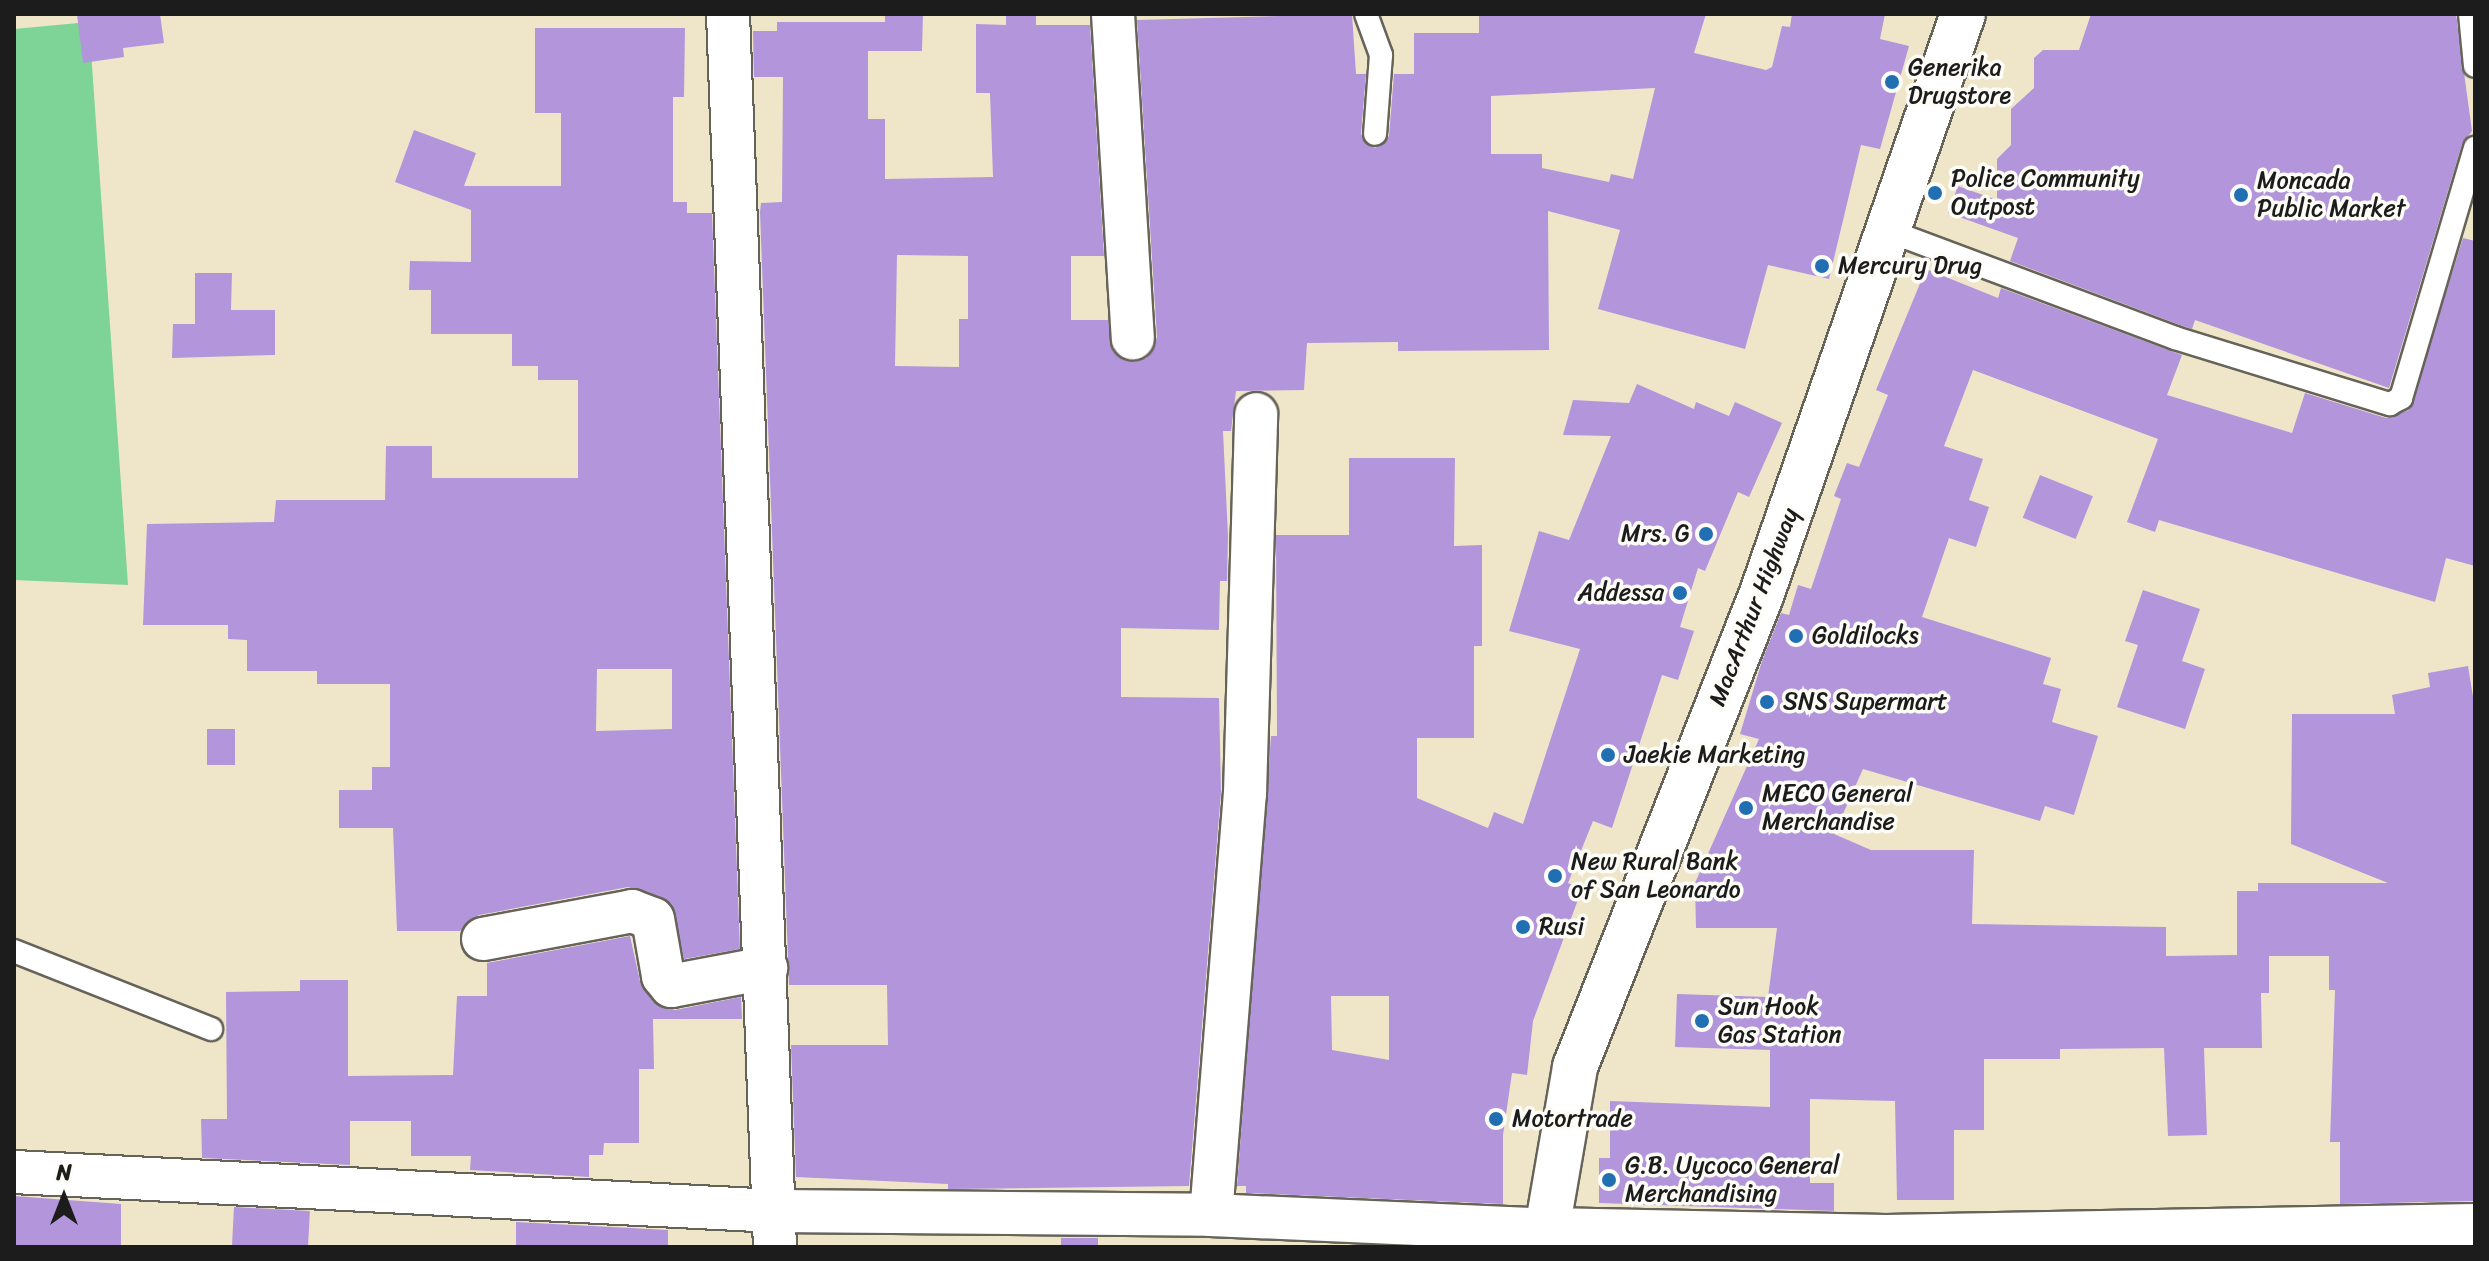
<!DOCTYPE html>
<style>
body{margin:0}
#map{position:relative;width:2489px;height:1261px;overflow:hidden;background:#efe6ca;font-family:Sriracha,sans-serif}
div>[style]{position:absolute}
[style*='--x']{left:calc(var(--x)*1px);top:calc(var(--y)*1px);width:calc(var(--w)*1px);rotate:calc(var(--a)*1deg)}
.green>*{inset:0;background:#7ed397}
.building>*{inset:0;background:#b295db;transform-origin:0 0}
.roads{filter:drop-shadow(2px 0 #666359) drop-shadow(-2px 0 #666359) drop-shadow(0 2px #666359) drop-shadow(0 -2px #666359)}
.service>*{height:22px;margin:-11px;padding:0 11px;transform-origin:11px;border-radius:11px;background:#fff}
.minor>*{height:42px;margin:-21px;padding:0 21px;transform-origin:21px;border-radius:21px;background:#fff}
.tertiary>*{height:44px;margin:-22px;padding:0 22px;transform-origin:22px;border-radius:22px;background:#fff}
.trunk>*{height:44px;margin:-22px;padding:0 22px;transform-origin:22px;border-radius:22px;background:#fff}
.dots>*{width:22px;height:22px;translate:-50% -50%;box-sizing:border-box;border:4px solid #fdfcf7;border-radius:50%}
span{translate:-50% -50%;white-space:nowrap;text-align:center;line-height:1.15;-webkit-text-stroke:7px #fdfcf7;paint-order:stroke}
.poi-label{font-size:24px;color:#1c1c1c}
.left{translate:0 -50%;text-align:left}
.right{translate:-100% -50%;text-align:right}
.street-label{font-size:24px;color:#1c1c1c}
.frame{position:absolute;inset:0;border:16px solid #1c1c1c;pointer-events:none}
.north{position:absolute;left:24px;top:1157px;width:80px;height:80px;-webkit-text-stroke:6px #fdfcf7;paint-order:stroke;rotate:0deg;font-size:22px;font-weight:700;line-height:32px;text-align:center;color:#1c1c1c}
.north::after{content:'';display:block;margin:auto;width:28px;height:36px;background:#1c1c1c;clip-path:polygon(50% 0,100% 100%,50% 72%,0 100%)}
</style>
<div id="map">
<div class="green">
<div style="clip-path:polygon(89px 22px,128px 585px,14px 580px,14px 29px)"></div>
</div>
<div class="building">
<div style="clip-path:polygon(77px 14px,160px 14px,164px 43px,123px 48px,124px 57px,83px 63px)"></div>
<div style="clip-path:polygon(evenodd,885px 14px,923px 14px,922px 51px,868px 51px,868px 119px,885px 119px,885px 179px,993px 177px,990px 93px,976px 93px,976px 24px,1006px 25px,1006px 14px,1036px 14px,1036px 25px,1090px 25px,1104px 256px,1071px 256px,1071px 320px,1108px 320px,1113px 351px,1134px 362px,1147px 358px,1157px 337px,1137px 20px,1352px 14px,1356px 74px,1366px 74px,1361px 134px,1375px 148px,1389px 136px,1394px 74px,1414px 74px,1414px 33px,1479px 33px,1479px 14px,1706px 14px,1694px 53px,1766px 70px,1772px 67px,1782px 26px,1790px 27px,1792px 14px,1885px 14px,1880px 39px,1909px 46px,1880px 149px,1861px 145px,1829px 279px,1768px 265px,1745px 349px,1598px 309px,1620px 230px,1548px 211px,1549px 350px,1398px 351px,1398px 342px,1307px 343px,1304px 390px,1236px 391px,1231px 431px,1223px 431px,1228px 536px,1227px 581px,1220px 581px,1219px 630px,1121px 628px,1121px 697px,1219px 698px,1221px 792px,1189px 1186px,948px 1189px,948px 1184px,796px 1177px,791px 1045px,888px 1045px,887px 985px,789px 985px,760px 212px,761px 203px,782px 202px,783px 77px,754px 77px,753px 31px,777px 31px,777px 22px,885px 22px,885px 14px,1655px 88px,1633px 179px,1611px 174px,1609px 182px,1542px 168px,1542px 154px,1491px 154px,1491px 96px,1655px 88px,885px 14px,897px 255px,968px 256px,968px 319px,959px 319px,959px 367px,895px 366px,897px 255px)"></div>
<div style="clip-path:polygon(2091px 14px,2456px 14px,2472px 131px,2462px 144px,2389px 388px,2195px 320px,2192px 329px,2180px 325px,2010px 261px,2018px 238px,1948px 213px,1958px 186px,1997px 200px,1997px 159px,2011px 145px,2011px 109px,2034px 88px,2034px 58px,2043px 50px,2079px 50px)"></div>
<div style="clip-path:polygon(evenodd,535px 28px,685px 28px,684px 97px,673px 97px,673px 202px,687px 202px,687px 213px,712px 213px,740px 949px,684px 959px,672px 904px,628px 887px,479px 915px,460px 931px,397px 931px,393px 828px,339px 828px,339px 790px,372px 790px,372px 767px,390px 767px,390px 684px,317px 684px,317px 671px,247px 671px,247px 640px,228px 639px,228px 625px,143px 625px,147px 524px,274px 522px,276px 500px,385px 500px,386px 446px,432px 446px,432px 478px,578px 478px,578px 380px,538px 380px,538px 366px,512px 366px,512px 334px,431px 334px,431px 290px,409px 290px,410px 261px,471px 262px,471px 210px,395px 182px,414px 130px,476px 153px,464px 186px,561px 186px,561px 113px,535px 113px,535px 28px,597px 669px,672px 669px,672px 729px,596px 731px,597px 669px)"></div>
<div style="clip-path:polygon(2463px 238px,2475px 241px,2475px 566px,2446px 558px,2435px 602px,2159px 520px,2155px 532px,2127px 522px,2158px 439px,1973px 370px,1944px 446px,1983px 459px,1969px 500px,1989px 507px,1976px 547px,1949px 538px,1922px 617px,2051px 658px,2043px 684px,2061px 689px,2052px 722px,2098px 736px,2074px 815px,2045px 806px,2040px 821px,1863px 769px,1834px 834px,1871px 850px,1974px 850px,1972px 924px,2166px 927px,2166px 956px,2237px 955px,2237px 891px,2258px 891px,2258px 883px,2388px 883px,2291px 844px,2292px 714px,2395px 714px,2392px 695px,2430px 687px,2428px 673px,2468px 666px,2475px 709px,2475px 1201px,2340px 1204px,2340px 1142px,2330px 1142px,2335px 990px,2329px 990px,2329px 956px,2269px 956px,2269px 993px,2261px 993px,2262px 1048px,2204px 1048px,2207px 1135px,2168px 1136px,2164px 1048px,2060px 1049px,2060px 1059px,1984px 1059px,1984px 1130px,1954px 1130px,1954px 1200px,1897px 1200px,1895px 1101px,1810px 1099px,1810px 1183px,1834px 1183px,1834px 1211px,1599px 1203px,1599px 1158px,1610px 1158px,1610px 1101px,1770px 1107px,1770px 1050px,1675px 1047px,1677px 994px,1768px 997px,1777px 928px,1696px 928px,1695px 883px,1759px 739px,1740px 734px,1762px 661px,1781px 613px,1789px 615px,1798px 585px,1811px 589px,1841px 499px,1834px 496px,1847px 463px,1859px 467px,1888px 395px,1876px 390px,1926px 269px,1998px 298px,2001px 288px,2182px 355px,2167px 395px,2292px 433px,2305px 393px,2386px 418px,2409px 410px)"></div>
<div style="clip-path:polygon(195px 273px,232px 273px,231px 310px,275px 310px,275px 355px,172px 358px,173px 324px,195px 324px)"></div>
<div style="clip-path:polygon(evenodd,1637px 384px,1694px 409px,1696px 402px,1729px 416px,1735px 402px,1782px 423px,1749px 497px,1738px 492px,1705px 571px,1698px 568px,1680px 627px,1694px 631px,1678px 680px,1662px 675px,1612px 828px,1593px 821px,1568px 883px,1582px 889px,1533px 1021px,1527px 1075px,1512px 1073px,1503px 1135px,1503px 1204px,1246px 1193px,1246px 1186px,1237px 1186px,1271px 736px,1277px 736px,1276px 535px,1349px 535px,1349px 458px,1455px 458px,1454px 546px,1482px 545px,1482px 646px,1474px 646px,1474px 738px,1417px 738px,1417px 798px,1488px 828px,1494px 812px,1523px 824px,1580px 649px,1509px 631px,1539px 531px,1569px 540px,1611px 436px,1563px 435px,1573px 400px,1629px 403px,1637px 384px,1331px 996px,1389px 996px,1389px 1060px,1332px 1050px,1331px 996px)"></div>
<div style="left:2040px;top:475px;width:57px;height:46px;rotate:22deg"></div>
<div style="clip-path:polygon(2143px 590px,2200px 609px,2182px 661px,2205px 669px,2185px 729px,2117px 707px,2138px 645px,2125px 641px)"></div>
<div style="left:207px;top:729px;width:28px;height:36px"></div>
<div style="clip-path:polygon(630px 936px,640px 981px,653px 1002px,675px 1010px,741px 997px,742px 1019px,653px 1019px,654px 1069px,639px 1069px,639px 1143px,604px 1143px,603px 1155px,589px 1155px,589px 1177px,470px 1170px,471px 1156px,411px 1156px,411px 1121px,350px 1121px,350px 1165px,202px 1158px,201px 1119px,227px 1119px,226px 992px,300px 991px,300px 980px,348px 980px,348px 1076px,453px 1075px,457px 996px,487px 996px,487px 963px)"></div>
<div style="clip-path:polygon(14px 1196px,121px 1204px,121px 1247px,14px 1247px)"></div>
<div style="left:234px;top:1207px;width:76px;height:40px;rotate:3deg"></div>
<div style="clip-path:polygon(516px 1222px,668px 1230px,668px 1247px,516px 1247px)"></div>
<div style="left:1061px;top:1238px;width:37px;height:9px"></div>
</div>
<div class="roads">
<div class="service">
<div style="--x:1366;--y:14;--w:44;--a:69.9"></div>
<div style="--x:1381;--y:55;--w:79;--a:94.3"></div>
<div style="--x:2470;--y:14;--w:52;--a:84.5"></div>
<div style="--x:1889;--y:231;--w:305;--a:20.5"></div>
<div style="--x:2175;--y:338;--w:225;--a:17.1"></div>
<div style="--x:2390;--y:404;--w:13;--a:-29"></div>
<div style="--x:2401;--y:398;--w:261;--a:-73.5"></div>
<div style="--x:14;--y:951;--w:212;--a:21.6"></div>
</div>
<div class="minor">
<div style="--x:728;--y:14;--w:1234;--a:87.82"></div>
<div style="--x:1113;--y:14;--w:325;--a:86.5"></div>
<div style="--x:483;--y:939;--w:152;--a:-10.6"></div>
<div style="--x:632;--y:911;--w:22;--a:21"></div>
<div style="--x:653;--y:919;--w:58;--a:80"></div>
<div style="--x:663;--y:976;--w:13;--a:51"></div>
<div style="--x:671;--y:986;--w:97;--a:-10.7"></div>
<div style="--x:14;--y:1172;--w:763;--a:2.93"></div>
<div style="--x:776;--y:1211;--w:435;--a:0.5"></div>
<div style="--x:1211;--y:1215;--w:337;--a:2.5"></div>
<div style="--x:1211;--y:1215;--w:423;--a:-85.4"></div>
<div style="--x:1245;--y:793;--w:379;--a:-88.3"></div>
</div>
<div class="tertiary">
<div style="--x:1548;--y:1230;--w:338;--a:1.2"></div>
<div style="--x:1886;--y:1237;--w:589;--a:-1.07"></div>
</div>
<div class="trunk">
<div style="--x:1544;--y:1247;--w:183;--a:-80.2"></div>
<div style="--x:1575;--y:1067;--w:510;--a:-68.47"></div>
<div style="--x:1762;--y:593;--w:613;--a:-70.86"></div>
</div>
</div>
<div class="dots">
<div style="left:1892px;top:82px;background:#1f6fb2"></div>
<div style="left:1935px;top:193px;background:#1f6fb2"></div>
<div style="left:2241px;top:195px;background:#1f6fb2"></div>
<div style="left:1822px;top:266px;background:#1f6fb2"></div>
<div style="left:1706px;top:534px;background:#1f6fb2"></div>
<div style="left:1680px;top:593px;background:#1f6fb2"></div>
<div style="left:1796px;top:636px;background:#1f6fb2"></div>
<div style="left:1767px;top:702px;background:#1f6fb2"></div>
<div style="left:1608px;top:755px;background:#1f6fb2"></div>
<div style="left:1746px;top:808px;background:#1f6fb2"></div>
<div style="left:1555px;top:876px;background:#1f6fb2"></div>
<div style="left:1523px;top:927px;background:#1f6fb2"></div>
<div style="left:1702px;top:1021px;background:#1f6fb2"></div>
<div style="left:1496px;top:1119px;background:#1f6fb2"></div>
<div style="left:1609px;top:1180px;background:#1f6fb2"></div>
</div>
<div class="poi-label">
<span class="left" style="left:1908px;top:82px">Generika<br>Drugstore</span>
<span class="left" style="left:1951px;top:193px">Police Community<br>Outpost</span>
<span class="left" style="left:2257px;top:195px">Moncada<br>Public Market</span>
<span class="left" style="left:1838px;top:266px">Mercury Drug</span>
<span class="right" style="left:1690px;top:534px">Mrs. G</span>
<span class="right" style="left:1664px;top:593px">Addessa</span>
<span class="left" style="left:1812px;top:636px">Goldilocks</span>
<span class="left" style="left:1783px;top:702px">SNS Supermart</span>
<span class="left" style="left:1624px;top:755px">Jaekie Marketing</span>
<span class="left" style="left:1762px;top:808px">MECO General<br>Merchandise</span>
<span class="left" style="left:1571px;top:876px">New Rural Bank<br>of San Leonardo</span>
<span class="left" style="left:1539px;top:927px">Rusi</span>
<span class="left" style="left:1718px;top:1021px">Sun Hook<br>Gas Station</span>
<span class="left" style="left:1512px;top:1119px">Motortrade</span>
<span class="left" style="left:1625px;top:1180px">G.B. Uycoco General<br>Merchandising</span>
</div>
<div class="street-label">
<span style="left:1754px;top:607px;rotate:-69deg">MacArthur Highway</span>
</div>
<div class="frame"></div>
<div class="north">N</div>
</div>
